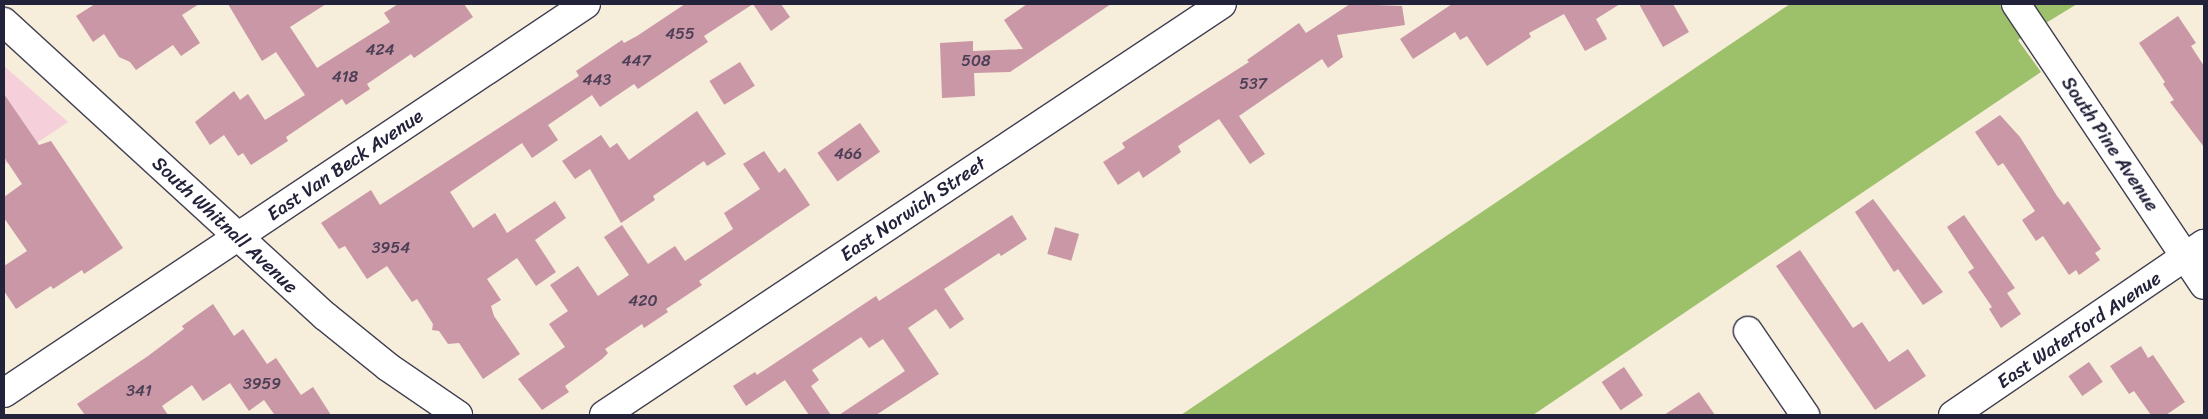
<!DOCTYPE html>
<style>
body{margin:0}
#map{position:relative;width:2208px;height:419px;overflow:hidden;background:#f6edda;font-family:Sriracha,sans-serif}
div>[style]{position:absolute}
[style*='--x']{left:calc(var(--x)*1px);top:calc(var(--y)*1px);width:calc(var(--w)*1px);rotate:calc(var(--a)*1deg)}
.built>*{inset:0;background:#f5cfda}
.green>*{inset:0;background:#9dc06a}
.building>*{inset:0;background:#c997a6;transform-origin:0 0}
.roads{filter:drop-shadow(1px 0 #424053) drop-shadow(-1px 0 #424053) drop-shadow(0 1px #424053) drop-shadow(0 -1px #424053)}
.minor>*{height:28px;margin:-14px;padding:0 14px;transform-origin:14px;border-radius:14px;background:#fff}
span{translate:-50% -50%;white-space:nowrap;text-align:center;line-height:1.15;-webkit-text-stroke:4px #fff;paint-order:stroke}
.number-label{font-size:16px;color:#4c3f56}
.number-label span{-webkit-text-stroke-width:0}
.street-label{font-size:19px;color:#22223b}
.frame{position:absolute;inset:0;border:5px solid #22223b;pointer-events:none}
</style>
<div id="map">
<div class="built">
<div style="clip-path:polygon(4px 66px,68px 122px,4px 165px)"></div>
</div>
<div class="green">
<div style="clip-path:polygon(1790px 4px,2077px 4px,2018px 40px,2041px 72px,1533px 415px,1181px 415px)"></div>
</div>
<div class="building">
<div style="clip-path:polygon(95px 4px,199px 4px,182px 15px,200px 43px,181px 56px,173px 45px,136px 70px,130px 62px,119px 57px,104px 34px,93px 42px,76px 16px)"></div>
<div style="clip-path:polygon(228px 4px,326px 4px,290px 27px,317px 68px,390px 22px,384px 13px,398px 4px,464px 4px,473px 17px,414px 58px,411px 54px,367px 84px,370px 89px,346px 105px,342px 99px,286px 137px,288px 141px,251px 165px,243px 153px,238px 156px,224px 135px,210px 145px,195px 122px,234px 91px,240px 100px,248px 94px,265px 120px,305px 95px,276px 52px,262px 61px)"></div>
<div style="clip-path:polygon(685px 4px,781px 4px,790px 17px,771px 31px,753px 4px,704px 36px,708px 42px,638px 89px,634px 84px,600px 107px,592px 95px,548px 125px,558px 140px,532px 158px,522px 143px,450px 192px,473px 228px,495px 213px,507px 233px,555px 201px,566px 218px,535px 240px,556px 272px,536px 286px,517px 258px,487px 279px,501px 300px,491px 306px,494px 316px,520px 354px,483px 379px,459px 343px,448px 344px,439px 331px,432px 330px,433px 324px,417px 299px,412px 302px,387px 266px,367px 279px,345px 246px,339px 249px,321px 223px,371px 190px,380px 205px,579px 76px,576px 71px,622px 40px,624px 43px,637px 36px)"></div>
<div style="clip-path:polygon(1027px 4px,1111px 4px,1010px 72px,974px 73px,975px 96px,942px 98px,940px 43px,973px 41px,973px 51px,1023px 49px,1004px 20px)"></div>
<div style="clip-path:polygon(1350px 4px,1402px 6px,1405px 25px,1337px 35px,1343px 57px,1328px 68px,1322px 59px,1239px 116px,1265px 154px,1250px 164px,1219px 119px,1178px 146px,1181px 152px,1143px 178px,1139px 171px,1118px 185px,1103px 162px,1125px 148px,1122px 143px,1249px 62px,1247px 60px,1299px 23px,1306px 33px)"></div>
<div style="clip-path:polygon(1452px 4px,1620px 4px,1596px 19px,1607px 39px,1585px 51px,1564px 14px,1529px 33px,1531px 37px,1487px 66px,1467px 36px,1460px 40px,1455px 32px,1413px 59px,1400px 39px)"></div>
<div style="clip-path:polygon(1639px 4px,1673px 4px,1689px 32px,1663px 47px)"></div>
<div style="clip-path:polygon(2178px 16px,2196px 43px,2191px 46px,2204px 66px,2204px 147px,2170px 102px,2174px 100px,2163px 84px,2165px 82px,2139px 43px)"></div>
<div style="left:740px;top:62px;width:28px;height:36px;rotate:58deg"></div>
<div style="clip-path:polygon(4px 94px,39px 145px,51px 141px,123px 248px,84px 274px,82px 270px,53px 289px,51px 286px,16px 309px,4px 291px,4px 266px,27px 251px,4px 218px,4px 197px,22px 184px,4px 157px)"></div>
<div style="clip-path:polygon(697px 111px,726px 154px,707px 166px,704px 161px,653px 196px,655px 200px,621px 223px,590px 169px,575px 179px,562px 161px,601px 135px,610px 148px,617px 143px,629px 160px)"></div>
<div style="clip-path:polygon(2000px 115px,2020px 137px,2057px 196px,2064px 205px,2068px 201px,2101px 249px,2095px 253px,2100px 260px,2079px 275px,2076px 270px,2069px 275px,2043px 236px,2036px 241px,2022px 220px,2035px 211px,2003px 163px,1998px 166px,1975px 132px)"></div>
<div style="left:860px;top:123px;width:35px;height:52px;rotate:55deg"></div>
<div style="clip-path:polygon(764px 151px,779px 173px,785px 168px,810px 205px,699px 281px,702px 285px,666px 309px,668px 312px,644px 328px,642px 324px,605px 349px,608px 353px,602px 359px,565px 386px,569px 392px,542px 410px,518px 379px,565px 347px,549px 324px,568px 311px,550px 285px,578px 266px,598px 296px,629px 275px,604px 237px,622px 225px,648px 264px,675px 246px,685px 261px,733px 229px,724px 213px,760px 189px,743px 164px)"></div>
<div style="clip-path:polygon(1873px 199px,1943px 292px,1923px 305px,1898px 269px,1894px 272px,1855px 212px)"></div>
<div style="clip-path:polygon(1012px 215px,1027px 239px,1001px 256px,999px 253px,944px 289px,964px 319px,950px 329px,936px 309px,908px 328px,939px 374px,876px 415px,839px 415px,905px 371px,883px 339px,869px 348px,861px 337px,812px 370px,819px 380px,811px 386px,831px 415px,809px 415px,785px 380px,746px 406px,733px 386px,755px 372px,757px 375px,876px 296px,879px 301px)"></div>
<div style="clip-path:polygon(1964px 215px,2015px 288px,2007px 293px,2021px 314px,2001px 328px,1989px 309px,1992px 307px,1968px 272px,1974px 268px,1947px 227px)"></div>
<div style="left:1055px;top:227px;width:25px;height:28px;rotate:16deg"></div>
<div style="clip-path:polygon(1800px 250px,1853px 328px,1862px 322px,1889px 362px,1908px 349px,1926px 376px,1875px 410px,1776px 266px)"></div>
<div style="clip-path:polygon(213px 304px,234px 336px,243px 329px,267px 364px,276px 358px,301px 395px,313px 387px,331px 415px,271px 415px,274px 414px,264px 400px,249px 411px,230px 383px,203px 401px,192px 385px,162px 406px,168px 415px,85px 415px,77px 404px,148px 356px,184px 329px,182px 326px)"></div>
<div style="clip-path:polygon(2141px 346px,2148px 358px,2153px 355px,2185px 402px,2166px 415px,2151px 415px,2134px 391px,2129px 394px,2110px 366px)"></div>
<div style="left:2089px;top:362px;width:24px;height:25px;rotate:55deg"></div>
<div style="left:1624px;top:367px;width:34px;height:27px;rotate:56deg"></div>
<div style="clip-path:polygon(1699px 392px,1715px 415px,1664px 415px)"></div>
</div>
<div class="roads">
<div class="minor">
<div style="--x:2016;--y:4;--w:338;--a:56.2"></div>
<div style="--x:4;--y:22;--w:435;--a:42.5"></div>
<div style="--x:325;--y:316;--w:81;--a:39"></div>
<div style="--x:388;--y:367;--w:85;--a:34.4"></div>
<div style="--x:1748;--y:331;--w:102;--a:55.8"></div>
<div style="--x:4;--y:393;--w:700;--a:-33.76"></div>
<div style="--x:604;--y:415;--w:742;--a:-33.63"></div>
<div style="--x:1953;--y:415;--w:304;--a:-34.3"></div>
</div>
</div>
<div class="number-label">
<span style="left:680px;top:34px">455</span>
<span style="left:380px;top:50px">424</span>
<span style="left:636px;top:61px">447</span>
<span style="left:976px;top:61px">508</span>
<span style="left:345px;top:77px">418</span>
<span style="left:597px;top:80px">443</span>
<span style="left:1253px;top:84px">537</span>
<span style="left:848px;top:154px">466</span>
<span style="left:391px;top:248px">3954</span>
<span style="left:643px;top:301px">420</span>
<span style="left:262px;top:384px">3959</span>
<span style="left:139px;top:391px">341</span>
</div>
<div class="street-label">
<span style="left:2110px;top:144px;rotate:56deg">South Pine Avenue</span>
<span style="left:345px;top:165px;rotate:-34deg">East Van Beck Avenue</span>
<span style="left:913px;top:209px;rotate:-34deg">East Norwich Street</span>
<span style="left:225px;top:225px;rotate:43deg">South Whitnall Avenue</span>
<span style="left:2079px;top:330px;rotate:-34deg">East Waterford Avenue</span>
</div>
<div class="frame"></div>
</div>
